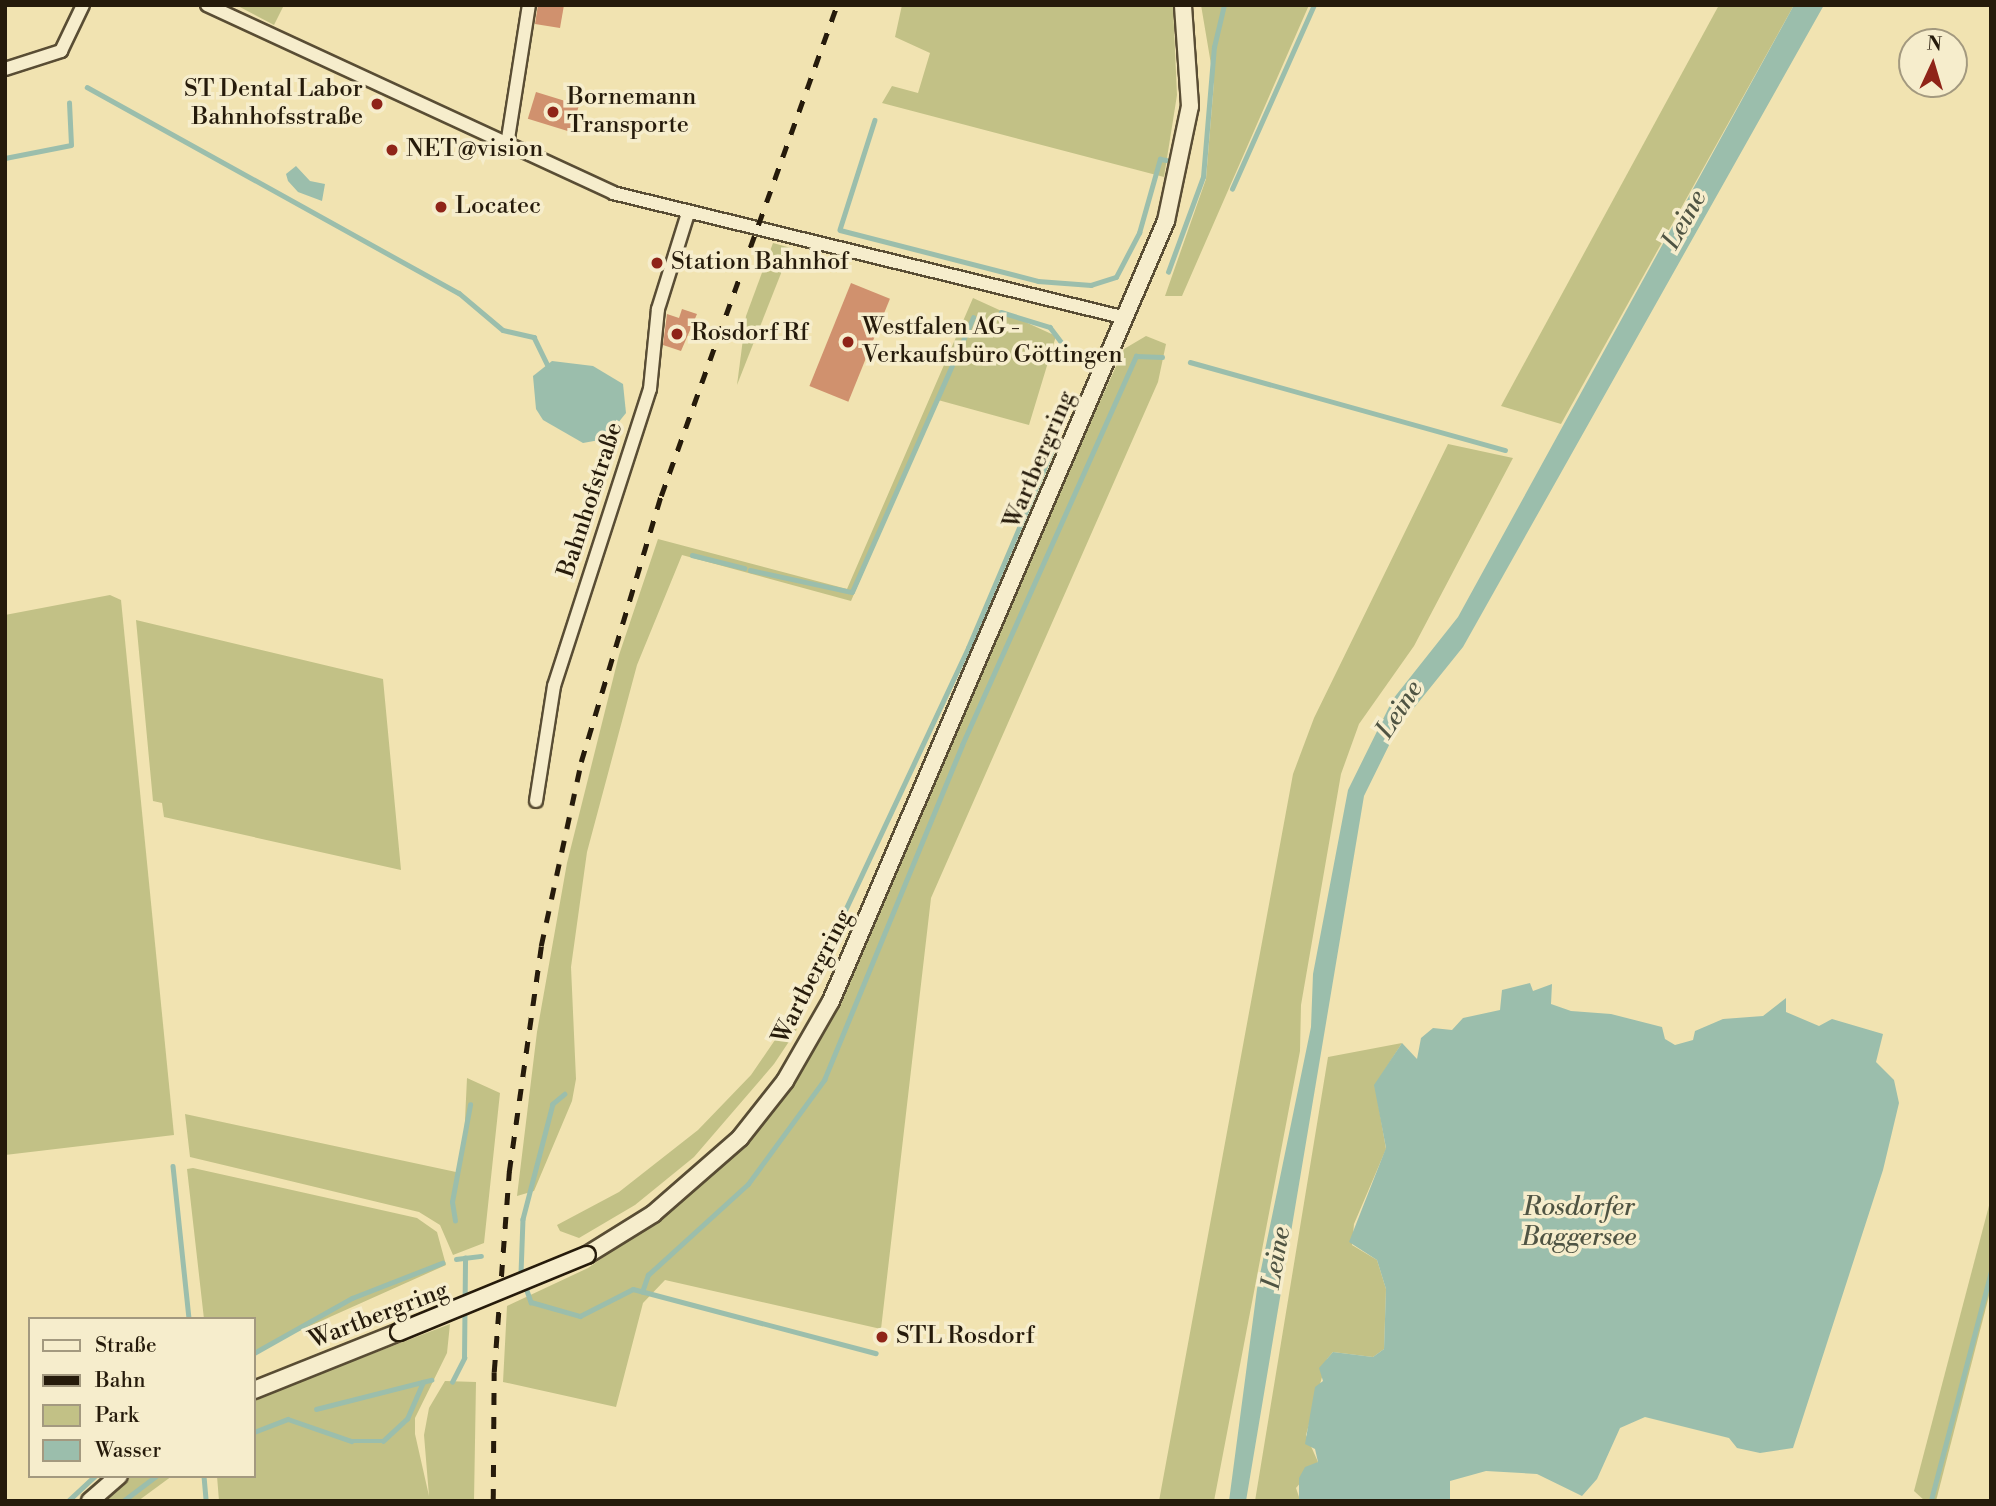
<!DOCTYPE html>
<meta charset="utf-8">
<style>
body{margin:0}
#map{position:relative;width:1996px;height:1506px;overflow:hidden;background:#f1e3b1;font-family:"Libre Bodoni",serif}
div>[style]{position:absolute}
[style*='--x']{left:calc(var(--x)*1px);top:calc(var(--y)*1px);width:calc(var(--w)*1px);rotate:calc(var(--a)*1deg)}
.green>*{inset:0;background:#c2c186}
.water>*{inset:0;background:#9bbeac}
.stream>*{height:4.5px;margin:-2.25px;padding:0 2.25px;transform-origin:2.25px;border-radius:2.25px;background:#9bbeac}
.building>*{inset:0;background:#d0916e;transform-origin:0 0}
.roads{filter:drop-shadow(2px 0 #594d34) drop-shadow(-2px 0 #594d34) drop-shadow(0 2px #594d34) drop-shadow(0 -2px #594d34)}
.minor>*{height:12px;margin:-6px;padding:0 6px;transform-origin:6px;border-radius:6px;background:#f6edcc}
.secondary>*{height:16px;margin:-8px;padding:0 8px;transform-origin:8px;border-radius:8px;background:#f6edcc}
.rail>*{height:4.5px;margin-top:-2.25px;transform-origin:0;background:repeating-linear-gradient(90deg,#261b0b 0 12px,transparent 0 24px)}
.bridges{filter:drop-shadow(2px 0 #261b0b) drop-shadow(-2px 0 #261b0b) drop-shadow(0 2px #261b0b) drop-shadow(0 -2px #261b0b)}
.secondary-bridge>*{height:16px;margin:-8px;padding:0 8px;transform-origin:8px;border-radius:8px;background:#f6edcc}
.dots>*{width:19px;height:19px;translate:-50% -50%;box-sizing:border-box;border:4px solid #f6edcc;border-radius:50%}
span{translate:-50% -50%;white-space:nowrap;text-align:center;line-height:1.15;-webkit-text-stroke:7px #f6edcc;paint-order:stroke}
.poi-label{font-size:24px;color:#261b0b}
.right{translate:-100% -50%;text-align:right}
.left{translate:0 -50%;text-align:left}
.street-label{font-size:24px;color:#261b0b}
.water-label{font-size:26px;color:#4f5443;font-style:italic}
.frame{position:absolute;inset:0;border:7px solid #261b0b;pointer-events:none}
.legend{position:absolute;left:28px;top:1317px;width:228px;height:161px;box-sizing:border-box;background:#f6edcc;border:2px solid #a3997f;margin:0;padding:9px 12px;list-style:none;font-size:21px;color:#261b0b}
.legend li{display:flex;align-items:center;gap:14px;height:35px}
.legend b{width:35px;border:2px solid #a3997f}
.north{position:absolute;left:1898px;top:28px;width:70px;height:70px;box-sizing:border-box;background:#f6edcc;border:2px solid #a3997f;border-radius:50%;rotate:4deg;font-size:19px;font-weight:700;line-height:28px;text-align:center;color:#261b0b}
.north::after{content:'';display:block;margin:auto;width:24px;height:32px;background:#8f2418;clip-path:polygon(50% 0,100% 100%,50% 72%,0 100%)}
</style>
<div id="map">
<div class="green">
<div style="clip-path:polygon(236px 5px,284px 5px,274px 25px)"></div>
<div style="clip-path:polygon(902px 5px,1173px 5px,1177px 95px,1164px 177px,882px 103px,892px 86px,918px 93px,930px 53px,895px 37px)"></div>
<div style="clip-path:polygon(1201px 5px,1309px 5px,1182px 296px,1165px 296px,1206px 179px,1214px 82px)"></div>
<div style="clip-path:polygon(1719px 5px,1794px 5px,1561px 424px,1501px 406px)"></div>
<div style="clip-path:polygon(773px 243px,791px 248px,737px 385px,746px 316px)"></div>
<div style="clip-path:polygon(973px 298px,1056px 336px,1029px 425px,938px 400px,851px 601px,682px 555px,637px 665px,587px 852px,571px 967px,576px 1079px,572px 1101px,534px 1191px,517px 1196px,537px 1032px,567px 863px,619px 655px,658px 539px,847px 589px)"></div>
<div style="clip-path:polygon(1146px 336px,1166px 344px,1158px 382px,931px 898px,881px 1329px,665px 1280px,643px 1303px,616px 1407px,503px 1382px,507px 1306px,588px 1268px,667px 1213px,711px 1175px,780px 1099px,1124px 349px)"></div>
<div style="clip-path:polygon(1448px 444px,1513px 458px,1414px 646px,1359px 724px,1341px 774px,1301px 1005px,1300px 1051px,1214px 1501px,1159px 1501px,1293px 774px,1314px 718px)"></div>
<div style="clip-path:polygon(110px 595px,121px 600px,174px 1135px,5px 1155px,5px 615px)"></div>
<div style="clip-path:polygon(136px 620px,383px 679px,401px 870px,164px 817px,162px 803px,153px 801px)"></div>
<div style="clip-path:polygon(816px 980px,796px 1031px,774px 1064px,694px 1157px,635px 1205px,579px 1238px,560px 1231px,557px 1225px,619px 1192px,698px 1130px,751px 1075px)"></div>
<div style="clip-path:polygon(1402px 1043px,1375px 1085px,1386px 1149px,1354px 1224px,1352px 1245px,1377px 1260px,1386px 1289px,1384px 1349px,1373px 1357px,1333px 1352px,1327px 1359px,1306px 1435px,1318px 1462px,1296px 1488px,1300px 1500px,1255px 1501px,1328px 1057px)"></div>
<div style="clip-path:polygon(467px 1078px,500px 1093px,484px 1243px,453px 1255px,440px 1225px,419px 1212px,190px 1157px,185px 1114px,456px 1172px,464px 1141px)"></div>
<div style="clip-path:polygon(193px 1168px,417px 1218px,437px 1232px,446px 1265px,254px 1351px,254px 1319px,204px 1319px,187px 1169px)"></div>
<div style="clip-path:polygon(1991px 1198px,1991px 1288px,1936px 1501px,1925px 1501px,1914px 1491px)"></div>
<div style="clip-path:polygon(450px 1324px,447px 1353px,415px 1418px,415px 1434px,429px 1496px,424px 1435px,429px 1408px,445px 1381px,476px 1382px,474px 1501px,219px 1501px,217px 1476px,254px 1476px,254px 1399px)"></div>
<div style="clip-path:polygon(131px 1476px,172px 1476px,138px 1501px,102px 1501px)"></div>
</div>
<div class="water">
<div style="clip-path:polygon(1794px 5px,1824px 5px,1463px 647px,1397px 729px,1364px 796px,1246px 1501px,1229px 1501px,1257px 1289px,1311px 1027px,1313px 974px,1348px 790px,1393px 699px,1458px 617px)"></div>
<div style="clip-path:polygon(296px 166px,310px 181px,325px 184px,322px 201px,298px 192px,288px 181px,286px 174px)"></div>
<div style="clip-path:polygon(552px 361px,593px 366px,623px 384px,626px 413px,605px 439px,583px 443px,543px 420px,536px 409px,533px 376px)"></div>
<div style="clip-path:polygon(1530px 983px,1533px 991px,1552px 984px,1551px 1004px,1571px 1011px,1611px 1014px,1662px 1027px,1665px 1039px,1675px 1045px,1693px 1040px,1695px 1031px,1723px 1019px,1763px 1016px,1786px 998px,1786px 1012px,1819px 1026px,1832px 1019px,1883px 1034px,1876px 1062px,1894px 1080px,1899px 1103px,1883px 1170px,1793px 1448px,1760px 1453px,1737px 1448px,1729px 1438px,1645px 1417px,1620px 1428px,1597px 1479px,1582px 1496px,1537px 1474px,1486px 1471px,1450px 1481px,1450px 1501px,1299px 1501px,1299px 1478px,1305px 1467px,1318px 1462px,1315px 1449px,1305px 1444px,1315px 1387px,1323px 1381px,1319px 1368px,1333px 1352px,1373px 1357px,1384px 1349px,1386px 1289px,1377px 1260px,1349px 1242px,1386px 1148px,1374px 1085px,1402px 1043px,1417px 1059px,1421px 1038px,1433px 1028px,1452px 1030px,1463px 1018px,1500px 1010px,1502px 990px)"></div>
</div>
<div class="stream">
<div style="--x:87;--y:87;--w:425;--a:29"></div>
<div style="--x:459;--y:293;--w:57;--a:40.1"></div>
<div style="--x:503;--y:330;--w:32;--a:13"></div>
<div style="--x:534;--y:337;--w:32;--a:64"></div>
<div style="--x:875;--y:120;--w:115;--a:107.7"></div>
<div style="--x:840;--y:230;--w:204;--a:14.4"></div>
<div style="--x:1038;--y:281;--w:53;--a:4.3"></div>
<div style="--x:1091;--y:285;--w:26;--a:-18"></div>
<div style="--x:1116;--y:277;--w:50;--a:-62.4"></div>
<div style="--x:1139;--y:233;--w:77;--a:-74.2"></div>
<div style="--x:1160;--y:159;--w:6;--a:9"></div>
<div style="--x:5;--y:158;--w:67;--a:-11.1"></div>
<div style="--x:71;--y:145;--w:42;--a:-92.7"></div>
<div style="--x:1232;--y:189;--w:201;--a:-66"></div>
<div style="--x:1168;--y:272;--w:101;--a:-69.8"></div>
<div style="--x:1203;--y:177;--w:130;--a:-85.2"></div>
<div style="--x:1214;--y:47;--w:43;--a:-76.6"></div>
<div style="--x:1001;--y:312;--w:51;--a:17"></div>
<div style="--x:1050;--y:327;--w:35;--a:53"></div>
<div style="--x:1071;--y:355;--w:18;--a:3"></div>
<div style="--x:1190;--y:362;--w:327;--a:15.6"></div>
<div style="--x:692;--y:555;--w:54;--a:14"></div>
<div style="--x:750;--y:570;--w:104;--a:12.2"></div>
<div style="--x:852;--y:592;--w:300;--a:-66.2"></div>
<div style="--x:804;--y:998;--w:387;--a:-64.9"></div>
<div style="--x:968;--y:648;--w:215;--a:-67"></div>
<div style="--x:1052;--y:450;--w:33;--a:-81"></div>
<div style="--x:565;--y:1094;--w:16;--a:140"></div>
<div style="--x:553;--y:1104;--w:119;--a:104.6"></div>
<div style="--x:523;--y:1219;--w:54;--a:92.1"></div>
<div style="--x:521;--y:1273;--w:31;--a:71"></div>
<div style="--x:531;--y:1302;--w:51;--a:15.9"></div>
<div style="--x:580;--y:1316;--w:59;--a:-27"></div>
<div style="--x:633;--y:1289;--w:251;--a:14.8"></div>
<div style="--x:173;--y:1166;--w:154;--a:84"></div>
<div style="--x:455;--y:1221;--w:19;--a:-99"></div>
<div style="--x:452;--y:1202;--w:99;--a:-79.5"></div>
<div style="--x:456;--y:1259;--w:25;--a:-7"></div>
<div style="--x:642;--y:1292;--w:18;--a:-71"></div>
<div style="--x:648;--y:1275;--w:135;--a:-42.3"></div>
<div style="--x:748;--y:1184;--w:129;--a:-53.8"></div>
<div style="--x:824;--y:1080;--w:362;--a:-67.6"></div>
<div style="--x:962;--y:745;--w:426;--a:-65.9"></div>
<div style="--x:1136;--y:356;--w:26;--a:2"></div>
<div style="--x:254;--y:1353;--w:112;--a:-29.3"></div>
<div style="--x:352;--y:1298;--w:97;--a:-21.3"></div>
<div style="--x:452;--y:1382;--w:27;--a:-63"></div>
<div style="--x:464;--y:1358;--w:100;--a:-89.4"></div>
<div style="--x:316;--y:1409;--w:119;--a:-14.2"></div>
<div style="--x:254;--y:1432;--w:36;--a:-21"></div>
<div style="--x:288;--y:1419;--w:67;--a:19.2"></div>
<div style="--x:351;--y:1441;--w:32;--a:0"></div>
<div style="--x:383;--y:1441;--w:33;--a:-43"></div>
<div style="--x:407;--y:1419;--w:40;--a:-66.6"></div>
<div style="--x:204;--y:1476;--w:25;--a:85"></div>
<div style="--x:1931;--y:1500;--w:237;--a:-75.3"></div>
<div style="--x:68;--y:1501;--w:37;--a:-43"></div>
<div style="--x:123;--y:1501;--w:41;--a:-37.1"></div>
</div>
<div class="building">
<div style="clip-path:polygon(538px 5px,564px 5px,560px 28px,535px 24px)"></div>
<div style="left:536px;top:92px;width:45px;height:28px;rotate:17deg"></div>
<div style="left:851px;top:283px;width:42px;height:111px;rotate:22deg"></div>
<div style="clip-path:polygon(682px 309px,697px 314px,681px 351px,663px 345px,667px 314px,679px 318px)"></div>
</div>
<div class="roads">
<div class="minor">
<div style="--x:207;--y:5;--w:447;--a:24.8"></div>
<div style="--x:613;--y:193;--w:528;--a:13.69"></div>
<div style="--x:5;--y:69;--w:59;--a:-17.8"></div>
<div style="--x:61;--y:51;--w:51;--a:-64.4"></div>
<div style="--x:507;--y:145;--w:142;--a:-81.1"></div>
<div style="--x:536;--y:801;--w:116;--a:-81.1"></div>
<div style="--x:554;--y:686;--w:312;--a:-72.1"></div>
<div style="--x:650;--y:389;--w:80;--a:-84.3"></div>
<div style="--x:658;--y:309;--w:101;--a:-72.6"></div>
</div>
<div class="secondary">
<div style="--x:587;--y:1255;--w:78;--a:-31.8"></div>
<div style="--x:653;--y:1214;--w:116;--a:-41.1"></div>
<div style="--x:740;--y:1138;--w:73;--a:-51.7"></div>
<div style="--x:785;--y:1081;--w:92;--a:-60.1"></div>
<div style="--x:831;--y:1001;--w:849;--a:-66.76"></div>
<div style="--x:1166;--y:221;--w:117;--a:-78.2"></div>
<div style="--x:1190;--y:106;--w:101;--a:-94"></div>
<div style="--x:254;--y:1390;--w:156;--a:-21.8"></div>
<div style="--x:90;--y:1501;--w:38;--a:-41"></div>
</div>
</div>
<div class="rail">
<div style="--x:493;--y:1501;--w:129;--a:-89.6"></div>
<div style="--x:494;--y:1372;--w:201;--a:-85.7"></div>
<div style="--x:509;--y:1172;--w:228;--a:-81.9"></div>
<div style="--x:541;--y:946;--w:188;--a:-77.7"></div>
<div style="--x:581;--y:762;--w:278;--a:-73.3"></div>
<div style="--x:661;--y:496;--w:522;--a:-70.28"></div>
</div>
<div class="bridges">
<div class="secondary-bridge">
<div style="--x:399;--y:1332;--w:203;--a:-22.3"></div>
</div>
</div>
<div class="dots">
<div style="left:377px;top:104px;background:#8f2418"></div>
<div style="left:553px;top:112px;background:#8f2418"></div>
<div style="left:392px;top:150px;background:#8f2418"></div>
<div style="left:441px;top:207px;background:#8f2418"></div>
<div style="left:657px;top:263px;background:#8f2418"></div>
<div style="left:677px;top:334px;background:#8f2418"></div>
<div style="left:848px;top:342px;background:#8f2418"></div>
<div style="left:882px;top:1337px;background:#8f2418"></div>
</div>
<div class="poi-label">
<span class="right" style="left:363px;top:104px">ST Dental Labor<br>Bahnhofsstraße</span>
<span class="left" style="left:567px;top:112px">Bornemann<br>Transporte</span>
<span class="left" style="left:406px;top:150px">NET@vision</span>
<span class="left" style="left:455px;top:207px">Locatec</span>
<span class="left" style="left:671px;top:263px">Station Bahnhof</span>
<span class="left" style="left:862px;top:342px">Westfalen AG -<br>Verkaufsbüro Göttingen</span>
<span class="left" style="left:691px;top:334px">Rosdorf Rf</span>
<span class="left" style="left:896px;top:1337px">STL Rosdorf</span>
</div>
<div class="street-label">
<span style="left:1040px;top:460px;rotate:-67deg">Wartbergring</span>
<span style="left:591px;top:500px;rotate:-72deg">Bahnhofstraße</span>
<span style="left:813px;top:977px;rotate:-63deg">Wartbergring</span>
<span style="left:379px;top:1316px;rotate:-21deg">Wartbergring</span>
</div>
<div class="water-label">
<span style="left:1685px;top:220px;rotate:-61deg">Leine</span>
<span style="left:1400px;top:710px;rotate:-57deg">Leine</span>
<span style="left:1579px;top:1223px">Rosdorfer<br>Baggersee</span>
<span style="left:1277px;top:1258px;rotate:-80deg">Leine</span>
</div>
<div class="frame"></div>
<ul class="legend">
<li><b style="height:9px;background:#f6edcc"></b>Straße</li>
<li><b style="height:9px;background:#261b0b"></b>Bahn</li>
<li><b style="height:19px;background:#c2c186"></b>Park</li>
<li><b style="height:19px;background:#9bbeac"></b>Wasser</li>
</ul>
<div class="north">N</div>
</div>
